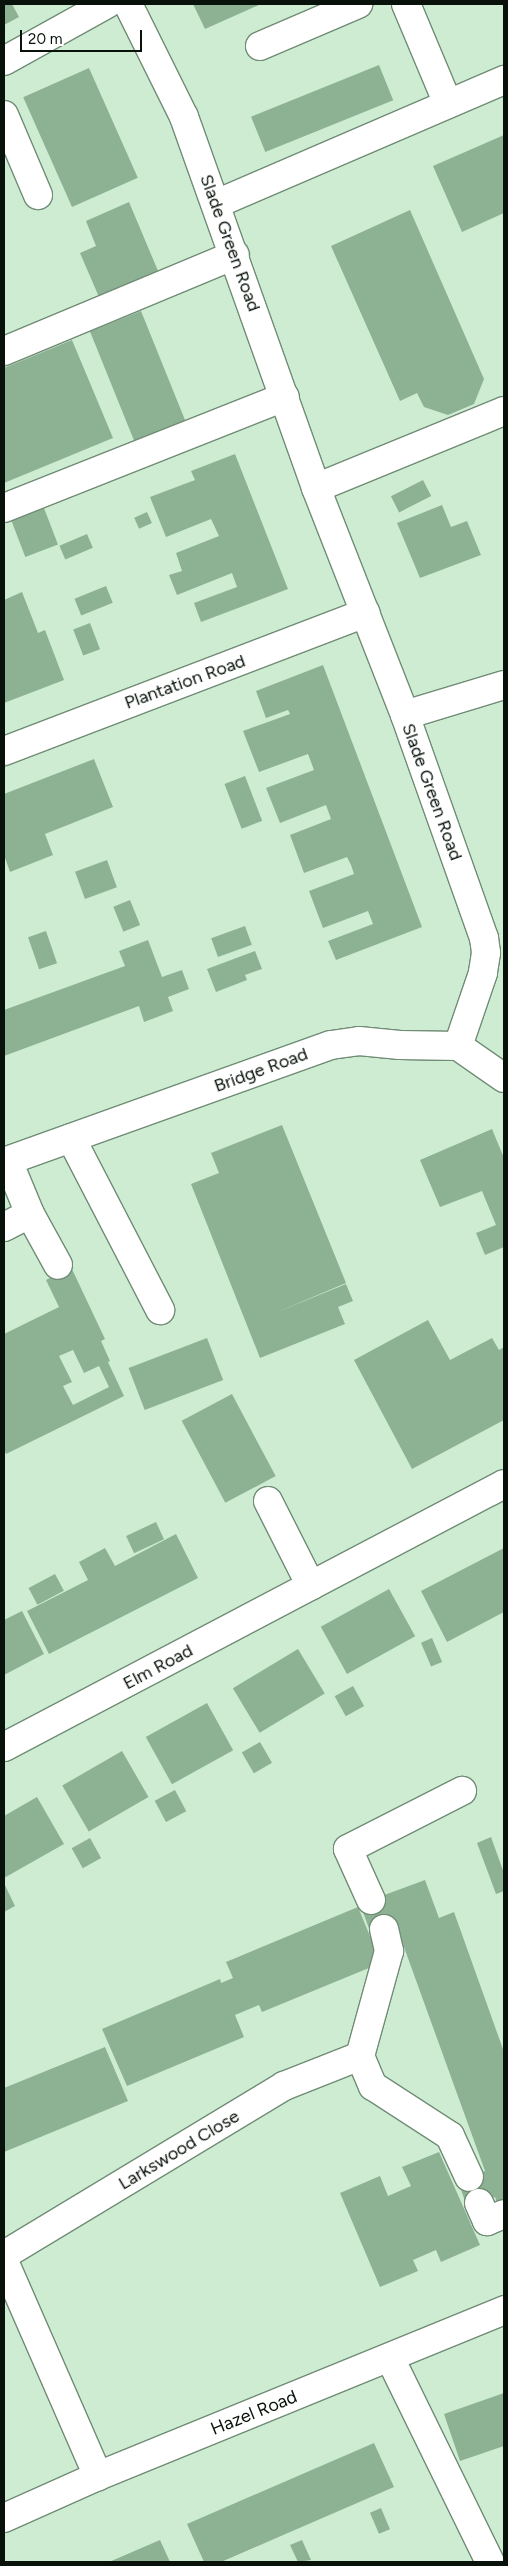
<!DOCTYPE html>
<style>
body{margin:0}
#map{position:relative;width:508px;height:2566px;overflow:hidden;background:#ceecd2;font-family:Figtree,sans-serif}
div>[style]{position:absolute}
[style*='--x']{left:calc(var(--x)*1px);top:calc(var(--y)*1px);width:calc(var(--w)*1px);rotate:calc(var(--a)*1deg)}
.building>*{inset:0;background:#8db293;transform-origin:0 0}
.roads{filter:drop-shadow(1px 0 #708c75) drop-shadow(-1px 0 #708c75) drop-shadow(0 1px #708c75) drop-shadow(0 -1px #708c75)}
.minor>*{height:28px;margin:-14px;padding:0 14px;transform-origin:14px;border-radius:14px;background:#fff}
span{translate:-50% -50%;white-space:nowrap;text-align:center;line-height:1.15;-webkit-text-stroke:4px #fff;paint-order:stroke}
.street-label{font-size:18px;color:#08120a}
.frame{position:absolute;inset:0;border:5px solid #08120a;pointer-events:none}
.scale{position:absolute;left:20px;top:30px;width:122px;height:22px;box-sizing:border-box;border:2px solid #08120a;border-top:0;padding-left:6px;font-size:15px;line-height:18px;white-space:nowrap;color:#08120a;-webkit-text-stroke:4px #fff;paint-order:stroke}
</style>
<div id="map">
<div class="building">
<div style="clip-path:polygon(4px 4px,12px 4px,19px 17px,4px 25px)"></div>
<div style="clip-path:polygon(193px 4px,261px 4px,205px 29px)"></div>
<div style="left:379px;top:65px;width:38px;height:138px;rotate:68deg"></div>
<div style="left:89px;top:68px;width:120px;height:72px;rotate:66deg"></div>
<div style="clip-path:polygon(504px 135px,504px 213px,462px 232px,433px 166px)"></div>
<div style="clip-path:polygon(129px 202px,161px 278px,102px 304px,80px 253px,96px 246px,86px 221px)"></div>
<div style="clip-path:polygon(410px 210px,484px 379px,474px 404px,448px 415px,424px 407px,417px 393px,400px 401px,331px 246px)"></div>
<div style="left:141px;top:311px;width:118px;height:55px;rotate:68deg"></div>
<div style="clip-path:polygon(72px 340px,113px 438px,4px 483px,4px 368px)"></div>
<div style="clip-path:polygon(235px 454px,288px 589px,201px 622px,194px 603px,237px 587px,232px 573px,177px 595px,169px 575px,182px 571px,176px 553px,219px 536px,211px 519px,166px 537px,150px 497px,195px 480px,191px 471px)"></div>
<div style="left:423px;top:480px;width:18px;height:36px;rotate:63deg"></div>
<div style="clip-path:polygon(442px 505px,451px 527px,467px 521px,481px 555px,420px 578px,397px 523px)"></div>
<div style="left:44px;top:508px;width:39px;height:35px;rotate:69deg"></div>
<div style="left:147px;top:512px;width:12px;height:14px;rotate:66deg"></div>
<div style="left:87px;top:534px;width:15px;height:30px;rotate:67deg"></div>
<div style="left:106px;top:586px;width:18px;height:34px;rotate:68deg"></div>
<div style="clip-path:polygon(22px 592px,38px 633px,45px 630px,64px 680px,4px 703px,4px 600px)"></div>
<div style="left:90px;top:623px;width:28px;height:18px;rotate:69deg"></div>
<div style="clip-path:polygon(323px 665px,422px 927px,336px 960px,328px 941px,373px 924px,368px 911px,323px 928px,309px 891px,354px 874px,351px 865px,347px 857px,304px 873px,290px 835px,331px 819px,326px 805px,280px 823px,266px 788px,314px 770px,308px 754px,259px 772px,243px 731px,290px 714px,288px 710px,266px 718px,256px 691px)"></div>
<div style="clip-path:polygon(94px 759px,113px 807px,45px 834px,53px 855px,10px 872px,4px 855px,4px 794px)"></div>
<div style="left:245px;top:776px;width:48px;height:22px;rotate:69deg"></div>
<div style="left:107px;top:860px;width:29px;height:34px;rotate:70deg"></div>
<div style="left:130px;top:900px;width:27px;height:18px;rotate:68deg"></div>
<div style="left:245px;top:926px;width:20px;height:36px;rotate:70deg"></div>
<div style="left:46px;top:931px;width:34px;height:19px;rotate:71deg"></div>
<div style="clip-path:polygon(148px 940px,162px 977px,182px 970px,189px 989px,168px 997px,173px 1011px,144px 1022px,139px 1006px,4px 1056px,4px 1010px,125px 966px,119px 951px)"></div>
<div style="clip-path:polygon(255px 951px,262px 969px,245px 975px,247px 980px,216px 992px,207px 969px)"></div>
<div style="clip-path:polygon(282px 1125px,346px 1283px,275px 1313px,346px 1284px,353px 1301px,338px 1307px,345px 1324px,260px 1358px,191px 1184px,219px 1173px,211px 1153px)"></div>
<div style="clip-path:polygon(492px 1129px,504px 1158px,504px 1247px,485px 1255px,476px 1233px,496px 1225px,482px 1191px,440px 1207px,420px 1160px)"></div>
<div style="clip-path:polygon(evenodd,71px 1267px,105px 1339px,101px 1341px,110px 1361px,108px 1362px,124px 1396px,6px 1454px,4px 1449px,4px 1334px,59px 1307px,46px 1280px,71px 1267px,73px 1350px,84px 1373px,99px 1366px,109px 1387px,73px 1405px,63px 1386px,72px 1382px,59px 1356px,73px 1350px)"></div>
<div style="clip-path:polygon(428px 1320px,450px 1360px,492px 1338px,499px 1350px,504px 1347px,504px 1420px,412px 1469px,354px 1360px)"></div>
<div style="left:207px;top:1338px;width:45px;height:84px;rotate:69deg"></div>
<div style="left:232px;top:1394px;width:93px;height:57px;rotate:62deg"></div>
<div style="left:156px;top:1522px;width:19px;height:33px;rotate:65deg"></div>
<div style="clip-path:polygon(176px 1534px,198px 1578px,49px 1654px,27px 1611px,88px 1580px,79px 1562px,105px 1548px,115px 1566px)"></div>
<div style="clip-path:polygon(504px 1548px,504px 1612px,447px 1642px,421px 1591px)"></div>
<div style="left:55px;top:1574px;width:19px;height:30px;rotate:62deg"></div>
<div style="left:389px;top:1589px;width:54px;height:78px;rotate:61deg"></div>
<div style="clip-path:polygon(22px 1611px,44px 1654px,4px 1675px,4px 1620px)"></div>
<div style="left:432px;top:1638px;width:26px;height:12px;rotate:67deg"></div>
<div style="left:298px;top:1649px;width:52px;height:76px;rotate:59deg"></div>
<div style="left:353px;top:1686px;width:23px;height:21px;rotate:61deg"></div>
<div style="left:207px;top:1703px;width:54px;height:70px;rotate:61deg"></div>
<div style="left:260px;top:1742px;width:24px;height:21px;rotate:60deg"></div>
<div style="left:122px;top:1751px;width:53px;height:69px;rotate:60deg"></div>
<div style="left:175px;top:1790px;width:24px;height:23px;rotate:62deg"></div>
<div style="clip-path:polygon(37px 1797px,64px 1844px,4px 1878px,4px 1816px)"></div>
<div style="clip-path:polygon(491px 1837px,504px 1873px,504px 1891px,496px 1894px,477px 1843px)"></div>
<div style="left:90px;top:1838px;width:23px;height:21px;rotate:61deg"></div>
<div style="clip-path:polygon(425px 1880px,439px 1918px,454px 1912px,504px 2052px,504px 2201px,497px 2203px,495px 2197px,467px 2207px,458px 2181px,485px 2171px,396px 1925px,371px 1934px,360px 1904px)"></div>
<div style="clip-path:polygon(4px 1883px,15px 1906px,4px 1912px)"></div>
<div style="clip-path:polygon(358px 1907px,381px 1963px,262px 2012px,259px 2005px,235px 2015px,244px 2037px,127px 2086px,102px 2029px,220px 1979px,221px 1983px,233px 1978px,226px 1962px)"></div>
<div style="clip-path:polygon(105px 2047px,128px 2101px,4px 2152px,4px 2088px)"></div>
<div style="clip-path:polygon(439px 2152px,480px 2245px,441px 2262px,436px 2250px,413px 2260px,418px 2271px,380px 2287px,340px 2193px,380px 2176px,388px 2196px,411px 2186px,402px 2167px)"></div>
<div style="clip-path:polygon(504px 2393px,504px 2446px,460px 2461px,444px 2414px)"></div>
<div style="clip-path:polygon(374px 2443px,394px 2487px,221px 2562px,204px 2562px,187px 2524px)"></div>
<div style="left:381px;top:2508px;width:23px;height:12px;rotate:67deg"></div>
<div style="clip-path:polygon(160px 2540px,170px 2562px,109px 2562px)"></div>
<div style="clip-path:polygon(302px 2540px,311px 2560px,298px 2562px,290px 2545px)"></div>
</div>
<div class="roads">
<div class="minor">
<div style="--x:128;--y:4;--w:126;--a:63.6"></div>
<div style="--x:184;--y:117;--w:394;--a:70.4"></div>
<div style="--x:316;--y:488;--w:244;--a:68.6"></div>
<div style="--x:405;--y:715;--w:237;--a:70.5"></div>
<div style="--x:484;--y:938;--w:15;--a:82"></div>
<div style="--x:486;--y:953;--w:20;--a:99"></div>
<div style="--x:483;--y:973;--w:77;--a:108.9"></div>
<div style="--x:406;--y:4;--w:108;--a:67.2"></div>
<div style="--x:260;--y:46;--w:107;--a:-23.2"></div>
<div style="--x:4;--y:61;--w:118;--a:-29"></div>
<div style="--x:4;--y:115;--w:87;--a:67"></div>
<div style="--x:216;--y:204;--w:314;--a:-23.3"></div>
<div style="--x:4;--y:351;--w:250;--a:-22.6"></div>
<div style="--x:316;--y:488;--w:203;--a:-22.3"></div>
<div style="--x:4;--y:508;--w:302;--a:-21.6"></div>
<div style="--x:405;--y:715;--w:103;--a:-16.9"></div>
<div style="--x:4;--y:751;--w:387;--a:-20.9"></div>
<div style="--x:458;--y:1046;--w:56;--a:34.8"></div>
<div style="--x:71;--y:1138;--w:194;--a:62.6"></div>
<div style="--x:4;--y:1162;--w:347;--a:-19.7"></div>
<div style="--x:331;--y:1045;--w:28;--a:-8"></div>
<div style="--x:359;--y:1041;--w:41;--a:5.6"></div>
<div style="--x:400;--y:1045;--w:58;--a:1"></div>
<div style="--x:30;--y:1214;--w:58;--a:61.2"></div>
<div style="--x:4;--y:1227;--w:29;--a:-27"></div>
<div style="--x:30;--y:1214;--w:57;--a:-112.5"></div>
<div style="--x:268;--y:1501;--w:95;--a:63.2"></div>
<div style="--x:4;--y:1747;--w:565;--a:-27.74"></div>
<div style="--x:371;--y:1900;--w:56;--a:-114.3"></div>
<div style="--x:348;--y:1849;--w:128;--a:-27"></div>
<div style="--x:384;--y:1929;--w:23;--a:77"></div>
<div style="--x:389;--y:1951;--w:109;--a:105.4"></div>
<div style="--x:360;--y:2056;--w:33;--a:67"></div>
<div style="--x:373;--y:2086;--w:92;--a:33"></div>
<div style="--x:450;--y:2136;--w:45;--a:65.1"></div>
<div style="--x:479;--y:2203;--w:20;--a:66"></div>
<div style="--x:487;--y:2221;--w:18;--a:-22"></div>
<div style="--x:4;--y:2255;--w:327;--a:-31.1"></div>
<div style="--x:284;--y:2086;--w:82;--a:-21.5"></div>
<div style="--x:4;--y:2261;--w:235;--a:66.4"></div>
<div style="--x:390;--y:2358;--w:227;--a:63.9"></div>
<div style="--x:4;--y:2518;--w:103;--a:-24.1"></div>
<div style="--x:98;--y:2476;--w:439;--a:-22.2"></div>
</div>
</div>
<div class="street-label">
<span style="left:230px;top:243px;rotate:70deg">Slade Green Road</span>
<span style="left:185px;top:682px;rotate:-20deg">Plantation Road</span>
<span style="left:432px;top:792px;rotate:70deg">Slade Green Road</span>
<span style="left:261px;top:1070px;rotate:-20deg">Bridge Road</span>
<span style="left:158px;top:1667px;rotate:-28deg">Elm Road</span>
<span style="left:179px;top:2150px;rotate:-31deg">Larkswood Close</span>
<span style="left:254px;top:2413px;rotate:-22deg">Hazel Road</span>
</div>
<div class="frame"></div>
<div class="scale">20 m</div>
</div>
